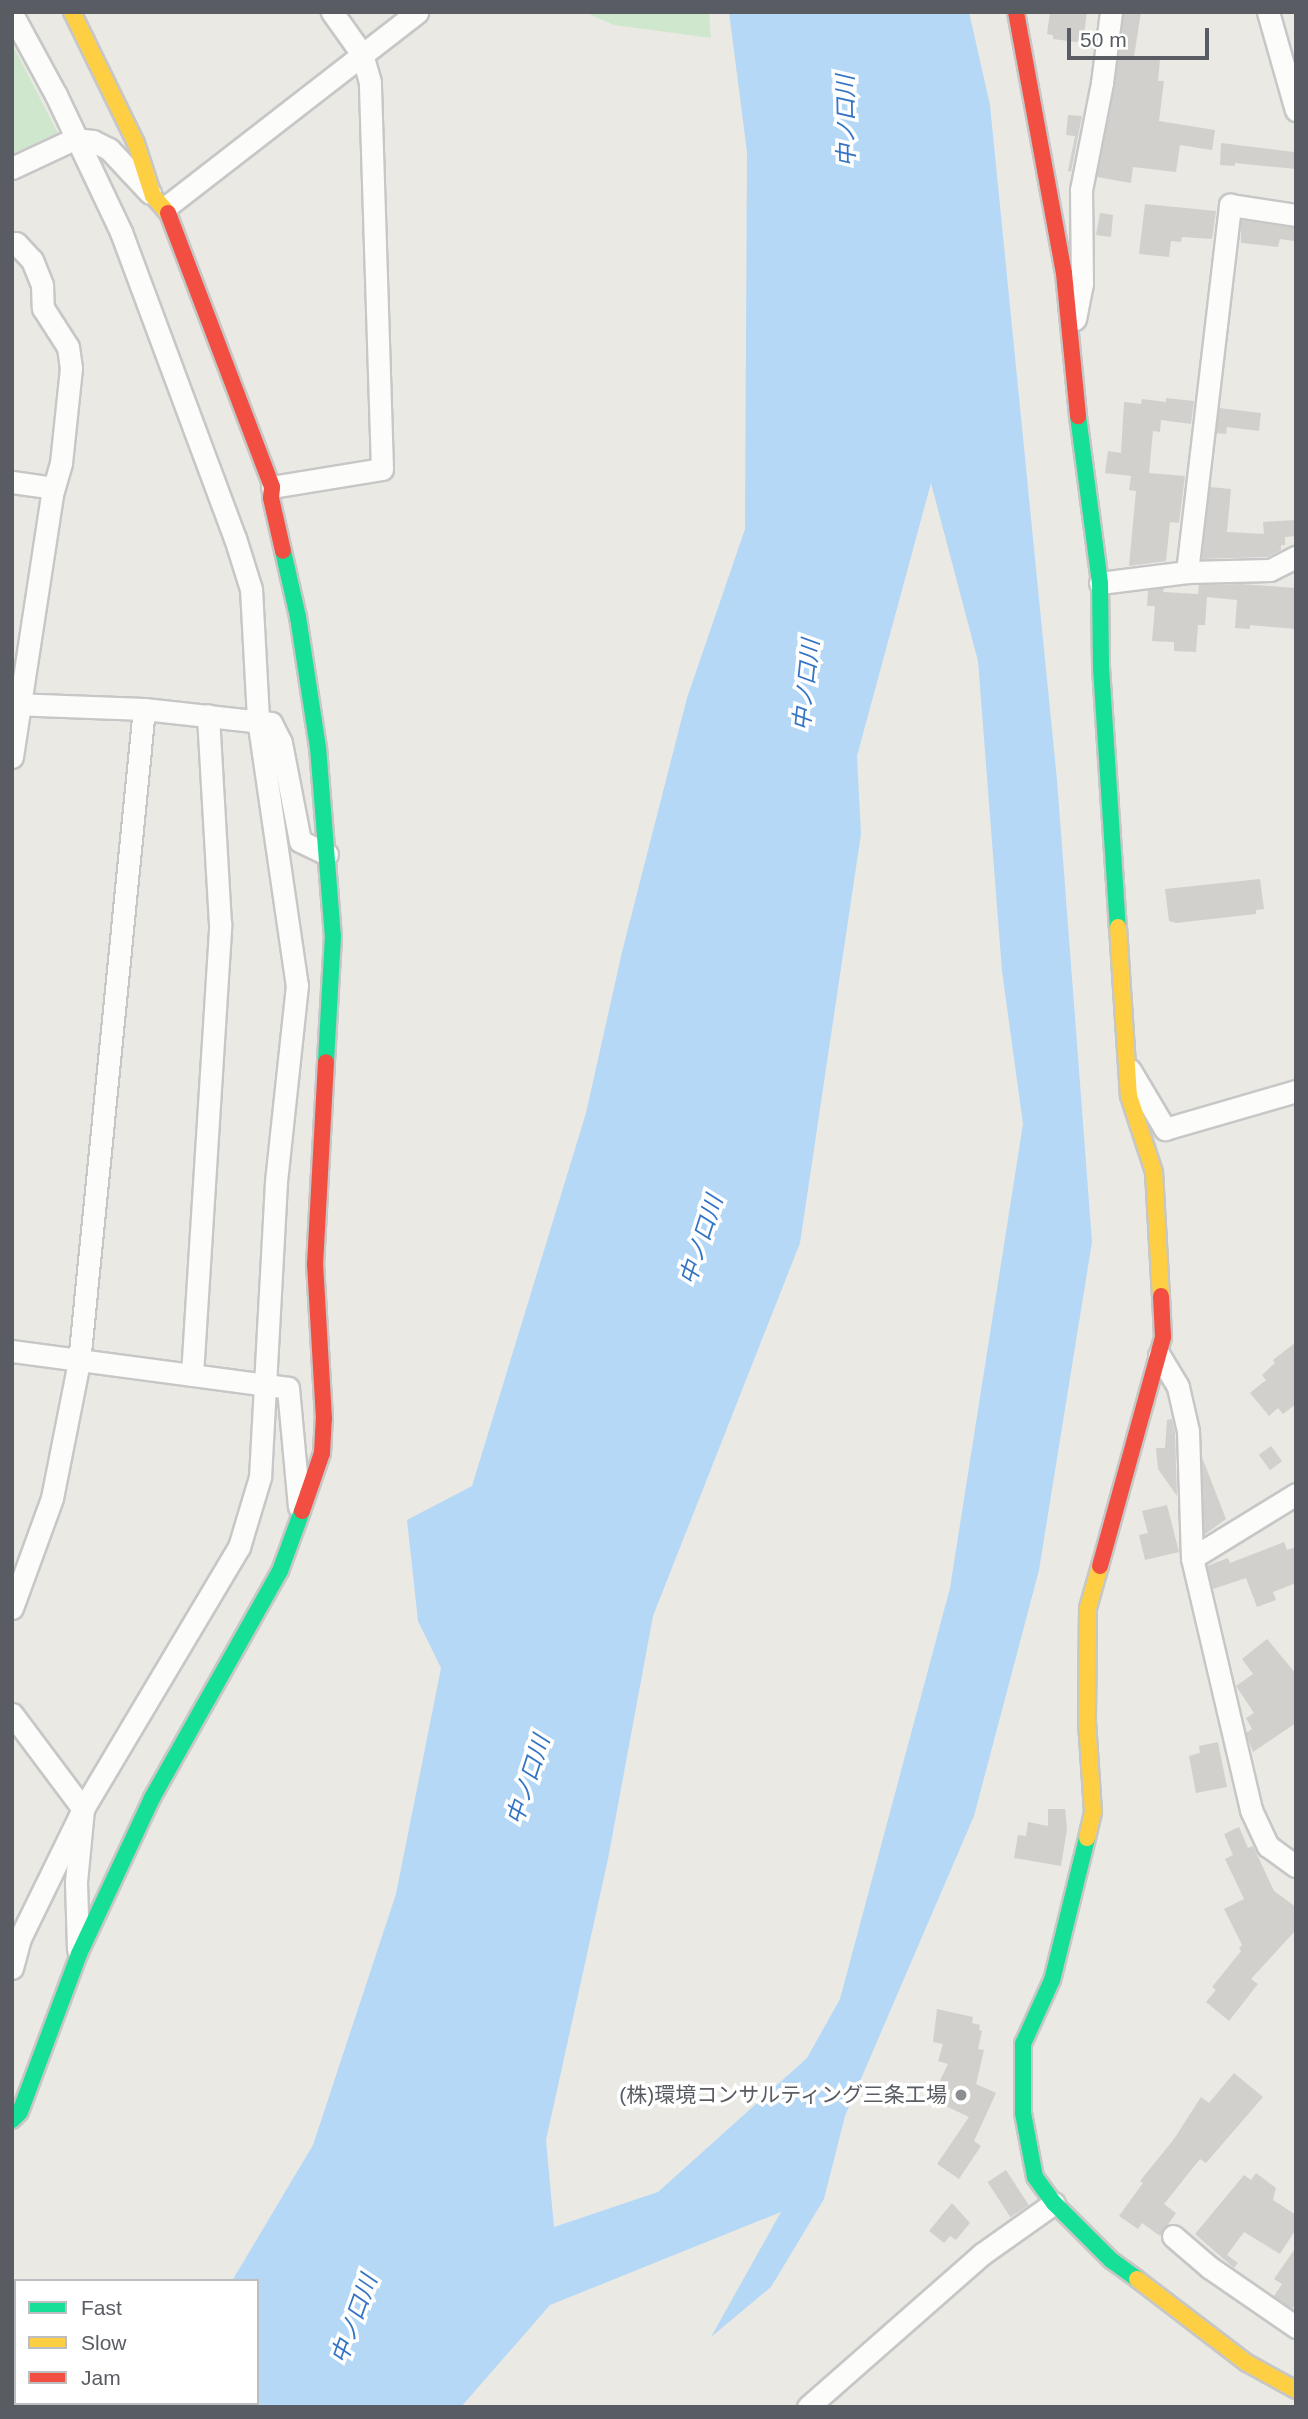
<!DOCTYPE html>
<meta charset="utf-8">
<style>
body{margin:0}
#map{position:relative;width:1308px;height:2419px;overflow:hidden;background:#eae9e4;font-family:Helvetica,"Noto Sans JP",sans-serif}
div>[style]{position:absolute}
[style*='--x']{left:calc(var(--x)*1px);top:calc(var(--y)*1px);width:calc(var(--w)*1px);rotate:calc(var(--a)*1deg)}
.green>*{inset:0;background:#cfe8cd}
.water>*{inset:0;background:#b5d8f7}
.building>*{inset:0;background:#d1d0cd;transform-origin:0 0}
.roads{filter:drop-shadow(2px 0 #c6c7c6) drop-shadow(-2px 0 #c6c7c6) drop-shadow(0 2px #c6c7c6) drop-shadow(0 -2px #c6c7c6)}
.street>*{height:21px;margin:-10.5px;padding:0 10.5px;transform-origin:10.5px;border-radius:10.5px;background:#fcfcfb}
.fast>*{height:16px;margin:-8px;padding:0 8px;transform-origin:8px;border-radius:8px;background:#16e098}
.slow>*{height:16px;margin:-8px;padding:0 8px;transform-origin:8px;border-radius:8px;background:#ffcf43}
.jam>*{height:16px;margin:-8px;padding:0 8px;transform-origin:8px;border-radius:8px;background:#f24e42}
.dots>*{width:19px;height:19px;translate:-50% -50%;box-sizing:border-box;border:4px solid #fff;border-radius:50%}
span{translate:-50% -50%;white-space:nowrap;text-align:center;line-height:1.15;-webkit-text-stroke:7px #fff;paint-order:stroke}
.poi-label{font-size:21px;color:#595d63}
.right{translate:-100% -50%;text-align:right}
.water-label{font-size:23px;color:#3474c5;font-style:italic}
.frame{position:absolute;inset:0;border:14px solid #595d63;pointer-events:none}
.legend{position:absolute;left:14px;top:2279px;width:245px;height:126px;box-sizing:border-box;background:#fff;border:2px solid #bdbec1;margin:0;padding:9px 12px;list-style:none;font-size:21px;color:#595d63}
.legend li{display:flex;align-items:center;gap:14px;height:35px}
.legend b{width:35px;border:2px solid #bdbec1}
.scale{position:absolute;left:1067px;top:28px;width:142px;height:32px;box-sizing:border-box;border:4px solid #595d63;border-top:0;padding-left:9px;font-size:21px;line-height:24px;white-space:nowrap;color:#595d63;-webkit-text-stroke:5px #fff;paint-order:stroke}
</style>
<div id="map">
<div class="green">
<div style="clip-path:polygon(584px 12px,709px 12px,711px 38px,614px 25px)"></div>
<div style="clip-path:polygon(12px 44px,58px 133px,12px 154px)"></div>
</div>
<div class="water">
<div style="clip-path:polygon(evenodd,729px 12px,969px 12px,990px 105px,1057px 780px,1092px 1242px,1039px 1570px,974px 1816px,845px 2116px,824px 2199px,771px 2287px,711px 2337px,781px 2212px,550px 2305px,461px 2407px,140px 2407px,145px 2403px,257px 2403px,257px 2281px,232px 2281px,313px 2145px,396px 1894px,441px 1668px,418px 1621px,407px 1520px,472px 1486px,586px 1113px,622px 952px,687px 698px,745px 529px,747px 152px,729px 12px,931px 483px,978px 661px,1002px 971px,1023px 1124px,950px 1588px,840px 1999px,807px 2058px,658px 2192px,554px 2227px,546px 2140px,608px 1859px,653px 1616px,800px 1243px,861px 834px,857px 756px,931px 483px)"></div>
</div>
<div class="building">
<div style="clip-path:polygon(1050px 12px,1087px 12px,1083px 43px,1053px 39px,1053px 35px,1047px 34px)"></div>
<div style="clip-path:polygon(1124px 12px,1141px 12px,1134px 57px,1160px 60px,1158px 81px,1164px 81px,1159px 121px,1215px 130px,1212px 150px,1180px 145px,1176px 172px,1133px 167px,1131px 183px,1097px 177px,1115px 85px)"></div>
<div style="clip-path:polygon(1068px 115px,1082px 116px,1071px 172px,1068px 171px,1075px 136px,1066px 135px)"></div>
<div style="clip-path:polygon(1221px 143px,1294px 152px,1296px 169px,1235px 163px,1235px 166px,1220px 165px)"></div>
<div style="clip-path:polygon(1145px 204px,1216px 211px,1212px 239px,1182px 237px,1181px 242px,1171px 241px,1169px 257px,1139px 254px)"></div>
<div style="clip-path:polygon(1100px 213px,1113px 215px,1111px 237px,1096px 235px)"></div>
<div style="clip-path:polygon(1241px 220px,1296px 228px,1294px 241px,1280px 239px,1278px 247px,1241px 243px)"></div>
<div style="clip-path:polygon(1166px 398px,1194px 401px,1191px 424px,1161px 420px,1160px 432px,1153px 431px,1149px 473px,1185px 476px,1179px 523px,1170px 522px,1166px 561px,1129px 566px,1136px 491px,1129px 490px,1131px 476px,1105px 473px,1108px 451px,1121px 453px,1124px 402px,1141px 404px,1142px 399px,1166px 402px)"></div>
<div style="clip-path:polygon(1219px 408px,1261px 413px,1259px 431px,1227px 427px,1226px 434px,1216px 433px)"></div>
<div style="clip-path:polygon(1210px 487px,1231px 489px,1227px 532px,1264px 534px,1263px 522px,1296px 520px,1296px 536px,1285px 537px,1285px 545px,1281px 545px,1281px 550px,1267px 557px,1202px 559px)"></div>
<div style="clip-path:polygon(1241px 584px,1296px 588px,1296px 629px,1250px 625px,1250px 629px,1235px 628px,1237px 600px,1207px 597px,1205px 625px,1198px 625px,1196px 652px,1174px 651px,1174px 642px,1152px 641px,1155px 606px,1147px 606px,1148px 590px,1164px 588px,1163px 592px,1198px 594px,1199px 585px)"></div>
<div style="clip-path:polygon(1260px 879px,1264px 909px,1256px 910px,1256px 914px,1176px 923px,1169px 921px,1165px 889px)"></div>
<div style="clip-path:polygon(1296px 1342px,1296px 1404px,1283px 1414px,1278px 1408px,1269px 1416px,1250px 1393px,1266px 1380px,1262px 1375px,1275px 1363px,1273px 1360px)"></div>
<div style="clip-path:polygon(1172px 1419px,1175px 1433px,1177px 1496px,1158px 1469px,1156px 1448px,1165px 1448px,1167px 1420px)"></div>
<div style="left:1271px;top:1446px;width:19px;height:15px;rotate:54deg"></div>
<div style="clip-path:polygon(1202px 1457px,1226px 1519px,1204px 1535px)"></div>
<div style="clip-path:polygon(1167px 1505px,1179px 1552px,1145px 1560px,1139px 1535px,1148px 1533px,1142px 1511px)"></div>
<div style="clip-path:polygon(1284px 1542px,1287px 1550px,1296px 1547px,1296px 1583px,1273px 1592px,1276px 1600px,1257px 1607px,1246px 1578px,1213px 1589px,1207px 1566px,1228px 1558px,1230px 1563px)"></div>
<div style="clip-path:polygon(1267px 1639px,1296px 1674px,1296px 1723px,1253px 1752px,1246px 1733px,1252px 1729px,1246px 1718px,1254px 1713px,1236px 1686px,1253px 1674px,1242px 1659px)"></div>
<div style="clip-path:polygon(1218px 1742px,1227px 1787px,1196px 1793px,1189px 1756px,1200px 1753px,1199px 1746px)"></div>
<div style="clip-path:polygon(1048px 1809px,1065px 1809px,1067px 1829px,1061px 1866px,1014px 1858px,1018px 1835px,1026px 1836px,1028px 1822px,1048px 1826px)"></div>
<div style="clip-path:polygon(1239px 1827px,1248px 1848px,1253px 1846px,1274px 1891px,1296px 1907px,1296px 1930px,1251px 1979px,1258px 1984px,1229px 2021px,1206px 2002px,1216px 1990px,1212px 1987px,1241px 1951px,1239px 1948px,1242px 1945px,1224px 1909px,1244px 1899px,1225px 1859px,1233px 1855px,1224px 1834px)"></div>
<div style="clip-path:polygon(937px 2009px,973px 2017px,972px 2023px,980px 2025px,979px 2030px,982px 2031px,978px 2049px,984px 2050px,976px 2084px,996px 2093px,974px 2141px,981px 2146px,959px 2179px,937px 2164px,969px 2117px,931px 2099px,948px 2064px,938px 2061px,943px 2044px,933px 2042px)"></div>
<div style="clip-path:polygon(1234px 2073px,1263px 2097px,1206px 2163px,1200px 2159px,1164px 2204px,1176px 2213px,1160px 2236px,1142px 2223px,1138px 2229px,1119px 2216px,1143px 2183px,1140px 2181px,1174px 2139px,1201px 2097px,1209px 2103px)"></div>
<div style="left:1006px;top:2170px;width:42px;height:22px;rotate:57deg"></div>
<div style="clip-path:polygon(1256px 2173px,1276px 2188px,1273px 2200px,1296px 2215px,1296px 2229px,1280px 2254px,1244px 2232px,1227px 2255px,1238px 2263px,1234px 2268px,1195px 2234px,1244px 2175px,1251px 2180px)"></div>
<div style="clip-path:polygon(952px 2203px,970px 2223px,956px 2240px,950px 2236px,944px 2243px,929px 2231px)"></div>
<div style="clip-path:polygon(1296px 2247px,1296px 2303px,1292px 2309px,1274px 2296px,1282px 2284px,1274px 2279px)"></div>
</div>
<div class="roads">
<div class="street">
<div style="--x:1268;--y:12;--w:102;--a:74.1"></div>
<div style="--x:12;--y:14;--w:92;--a:61.5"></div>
<div style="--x:56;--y:95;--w:152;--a:64.6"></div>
<div style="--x:121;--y:232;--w:327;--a:69.6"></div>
<div style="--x:235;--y:538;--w:53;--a:72.6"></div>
<div style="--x:251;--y:589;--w:130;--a:86.9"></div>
<div style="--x:258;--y:719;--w:269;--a:81.7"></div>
<div style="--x:297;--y:985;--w:198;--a:96.1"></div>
<div style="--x:276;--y:1182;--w:295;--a:93.1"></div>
<div style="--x:260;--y:1477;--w:73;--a:106.7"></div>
<div style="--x:239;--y:1547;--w:305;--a:120.8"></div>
<div style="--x:83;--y:1809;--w:144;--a:116"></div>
<div style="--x:20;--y:1938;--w:31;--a:105"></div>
<div style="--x:12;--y:168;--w:68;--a:-25.1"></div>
<div style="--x:74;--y:139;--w:19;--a:6"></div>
<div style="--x:93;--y:141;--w:18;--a:27"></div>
<div style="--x:109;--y:149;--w:60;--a:47"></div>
<div style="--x:166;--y:207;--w:318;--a:-37.8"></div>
<div style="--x:12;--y:245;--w:4;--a:-27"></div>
<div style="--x:16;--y:243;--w:23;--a:47"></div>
<div style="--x:32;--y:260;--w:27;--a:68"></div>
<div style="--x:42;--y:285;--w:23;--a:88"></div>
<div style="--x:43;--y:308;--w:46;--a:57.3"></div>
<div style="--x:68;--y:347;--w:21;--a:82"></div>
<div style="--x:71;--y:368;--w:96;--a:96"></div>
<div style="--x:61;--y:463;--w:33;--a:106"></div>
<div style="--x:52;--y:495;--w:265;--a:98.7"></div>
<div style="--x:1075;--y:319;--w:36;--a:-79"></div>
<div style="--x:1082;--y:284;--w:94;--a:-90.6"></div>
<div style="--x:1081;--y:190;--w:109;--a:-78.9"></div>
<div style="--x:1102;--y:83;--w:72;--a:-82.8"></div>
<div style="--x:12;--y:482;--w:42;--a:8.1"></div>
<div style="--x:272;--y:487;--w:111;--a:-9.3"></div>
<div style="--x:382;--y:469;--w:387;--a:-91.8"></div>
<div style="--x:370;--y:82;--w:29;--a:-106"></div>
<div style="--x:362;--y:54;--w:52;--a:-125.5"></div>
<div style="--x:1187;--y:572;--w:370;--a:-83.3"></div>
<div style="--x:1230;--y:205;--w:67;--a:8.6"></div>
<div style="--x:1100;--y:583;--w:88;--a:-7.2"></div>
<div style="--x:1187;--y:572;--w:83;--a:-1.4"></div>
<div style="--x:1270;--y:570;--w:29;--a:-27"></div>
<div style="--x:12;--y:704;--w:132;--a:2.2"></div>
<div style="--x:144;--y:709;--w:128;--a:6.3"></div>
<div style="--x:271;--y:723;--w:22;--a:63"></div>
<div style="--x:281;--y:743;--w:100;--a:79"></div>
<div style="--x:300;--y:841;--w:30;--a:26"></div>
<div style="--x:1130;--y:1070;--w:69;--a:59.3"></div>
<div style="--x:1165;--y:1129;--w:136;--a:-16.2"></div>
<div style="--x:12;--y:1351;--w:278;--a:7.6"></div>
<div style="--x:288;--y:1388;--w:119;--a:84.7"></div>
<div style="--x:1159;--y:1355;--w:37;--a:59"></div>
<div style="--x:1178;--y:1387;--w:45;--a:77.2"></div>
<div style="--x:1188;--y:1431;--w:127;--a:88.2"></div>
<div style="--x:1192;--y:1558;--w:259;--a:76.8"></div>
<div style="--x:1251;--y:1810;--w:40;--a:65"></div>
<div style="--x:1268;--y:1846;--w:34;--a:36"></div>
<div style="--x:192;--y:1375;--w:452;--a:-86.4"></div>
<div style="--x:220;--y:924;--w:209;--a:-93.3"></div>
<div style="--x:1192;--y:1558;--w:122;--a:-31.6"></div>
<div style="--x:12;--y:1608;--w:117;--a:-70"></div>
<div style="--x:52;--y:1498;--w:139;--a:-78.8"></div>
<div style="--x:79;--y:1362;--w:656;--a:-84.32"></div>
<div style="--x:12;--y:1714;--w:119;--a:53.2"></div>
<div style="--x:83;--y:1809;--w:73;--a:95.5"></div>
<div style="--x:76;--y:1882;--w:67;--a:88.3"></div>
<div style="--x:1173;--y:2236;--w:48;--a:40.7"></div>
<div style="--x:1209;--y:2267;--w:106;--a:34.6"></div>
<div style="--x:808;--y:2407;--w:232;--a:-41.3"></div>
<div style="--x:982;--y:2254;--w:88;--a:-35.3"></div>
</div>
<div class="fast">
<div style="--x:1078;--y:416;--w:168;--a:82.5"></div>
<div style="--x:1100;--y:583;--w:84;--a:89.3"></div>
<div style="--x:1101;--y:667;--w:261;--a:86.3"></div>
<div style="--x:283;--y:551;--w:68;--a:77.2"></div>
<div style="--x:298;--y:617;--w:132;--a:81.3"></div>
<div style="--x:318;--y:747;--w:190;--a:85.5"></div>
<div style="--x:333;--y:936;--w:126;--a:93.2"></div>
<div style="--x:1087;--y:1838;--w:146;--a:103.8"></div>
<div style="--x:1052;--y:1980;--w:70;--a:114.4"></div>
<div style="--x:1023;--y:2044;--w:69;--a:90"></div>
<div style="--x:1023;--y:2113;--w:65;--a:79.4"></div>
<div style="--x:1035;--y:2177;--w:32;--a:54"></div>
<div style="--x:1054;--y:2203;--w:81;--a:45"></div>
<div style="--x:1111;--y:2260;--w:32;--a:36"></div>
<div style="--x:12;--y:2120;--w:11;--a:-45"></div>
<div style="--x:20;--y:2112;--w:169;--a:-69.5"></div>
<div style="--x:79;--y:1954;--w:172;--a:-64.9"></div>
<div style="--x:152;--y:1798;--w:261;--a:-60.6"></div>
<div style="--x:280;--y:1571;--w:64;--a:-69.9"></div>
</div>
<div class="slow">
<div style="--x:72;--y:12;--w:146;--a:64"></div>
<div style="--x:136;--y:143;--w:56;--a:72.2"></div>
<div style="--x:153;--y:196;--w:23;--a:49"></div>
<div style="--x:1118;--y:927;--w:169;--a:86.3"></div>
<div style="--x:1129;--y:1096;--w:80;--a:71.8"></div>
<div style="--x:1154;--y:1172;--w:124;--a:86.8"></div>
<div style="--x:1087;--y:1838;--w:27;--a:-77"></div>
<div style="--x:1093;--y:1812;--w:91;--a:-93.8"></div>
<div style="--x:1087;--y:1721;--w:113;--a:-89.5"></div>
<div style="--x:1088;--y:1608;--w:44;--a:-74.1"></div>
<div style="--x:1137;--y:2279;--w:138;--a:37.4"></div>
<div style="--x:1247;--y:2363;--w:56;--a:28.9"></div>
</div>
<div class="jam">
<div style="--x:1016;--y:12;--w:265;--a:79.6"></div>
<div style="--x:1064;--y:273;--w:144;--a:84.4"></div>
<div style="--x:168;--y:213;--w:293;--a:69.2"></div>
<div style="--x:272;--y:487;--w:11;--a:95"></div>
<div style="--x:271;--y:498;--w:54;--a:77.2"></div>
<div style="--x:302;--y:1511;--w:61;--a:-71"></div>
<div style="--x:322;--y:1453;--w:34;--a:-87"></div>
<div style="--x:324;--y:1419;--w:154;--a:-93.3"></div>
<div style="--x:315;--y:1265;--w:203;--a:-86.9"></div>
<div style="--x:1100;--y:1566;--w:238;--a:-74.6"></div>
<div style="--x:1163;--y:1337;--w:41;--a:-92.8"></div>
</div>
</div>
<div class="dots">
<div style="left:961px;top:2095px;background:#8c8e90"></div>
</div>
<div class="poi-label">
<span class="right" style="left:947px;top:2095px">(株)環境コンサルティング三条工場</span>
</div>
<div class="water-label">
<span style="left:846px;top:121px;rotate:-91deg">中ノ口川</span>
<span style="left:806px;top:685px;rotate:-84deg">中ノ口川</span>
<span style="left:701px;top:1240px;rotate:-72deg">中ノ口川</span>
<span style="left:528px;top:1780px;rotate:-72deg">中ノ口川</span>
<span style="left:354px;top:2319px;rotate:-70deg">中ノ口川</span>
</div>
<div class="frame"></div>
<ul class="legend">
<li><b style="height:9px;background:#16e098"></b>Fast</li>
<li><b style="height:9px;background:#ffcf43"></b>Slow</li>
<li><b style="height:9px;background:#f24e42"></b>Jam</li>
</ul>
<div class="scale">50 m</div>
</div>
